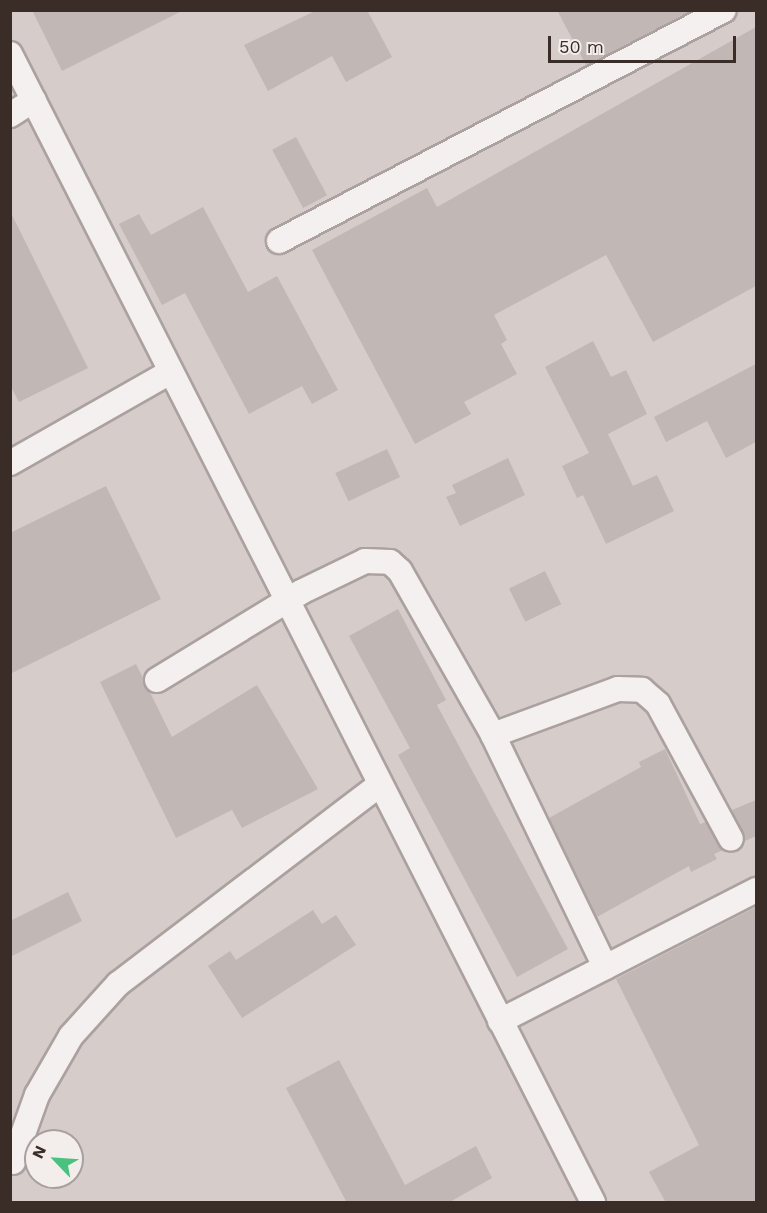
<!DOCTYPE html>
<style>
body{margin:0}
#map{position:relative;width:767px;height:1213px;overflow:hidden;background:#e5dedc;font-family:"Work Sans",sans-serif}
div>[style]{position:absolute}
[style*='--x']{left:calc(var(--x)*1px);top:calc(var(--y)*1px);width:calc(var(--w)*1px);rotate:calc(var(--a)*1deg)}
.built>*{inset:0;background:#d6cdcb}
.building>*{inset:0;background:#c1b7b4;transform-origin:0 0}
.roads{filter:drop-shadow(2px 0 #aba19e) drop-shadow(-2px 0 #aba19e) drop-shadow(0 2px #aba19e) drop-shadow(0 -2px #aba19e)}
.minor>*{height:24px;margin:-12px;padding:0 12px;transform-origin:12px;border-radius:12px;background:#f4f0ef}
span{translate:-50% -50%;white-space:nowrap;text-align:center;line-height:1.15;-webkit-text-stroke:4.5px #f3edeb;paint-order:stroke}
.frame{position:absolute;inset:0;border:12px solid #3a2c27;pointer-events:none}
.north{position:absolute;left:24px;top:1129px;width:60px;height:60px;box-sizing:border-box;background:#f3edeb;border:2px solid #a9a09d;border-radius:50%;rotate:295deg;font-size:16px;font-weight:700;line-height:24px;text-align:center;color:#3a2c27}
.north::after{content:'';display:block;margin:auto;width:21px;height:27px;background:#49c280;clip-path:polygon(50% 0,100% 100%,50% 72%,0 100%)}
.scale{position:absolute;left:548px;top:36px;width:188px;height:27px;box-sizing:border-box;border:3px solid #3a2c27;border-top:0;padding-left:8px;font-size:18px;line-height:21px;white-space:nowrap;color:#3a2c27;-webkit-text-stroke:4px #f3edeb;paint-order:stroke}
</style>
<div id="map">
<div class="built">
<div style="clip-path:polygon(evenodd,10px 11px,756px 11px,756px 1202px,11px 1202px,10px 11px,36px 1141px,72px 1141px,72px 1177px,36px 1177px,36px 1141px)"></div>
</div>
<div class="building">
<div style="clip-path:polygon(32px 10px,184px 10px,62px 71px)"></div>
<div style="clip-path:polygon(317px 10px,367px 10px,392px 57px,346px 82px,332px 56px,268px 91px,244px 45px)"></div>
<div style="clip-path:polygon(557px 10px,692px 10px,586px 65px)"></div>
<div style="clip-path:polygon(756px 27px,756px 286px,653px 342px,606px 255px,494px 315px,507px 340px,501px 344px,517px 374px,464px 402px,471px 414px,415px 444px,312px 250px,427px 188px,437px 207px)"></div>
<div style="left:296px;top:137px;width:66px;height:27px;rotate:62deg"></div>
<div style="clip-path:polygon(203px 207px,248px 292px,277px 276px,338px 390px,312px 404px,302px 386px,249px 414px,185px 293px,162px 305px,119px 224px,139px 214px,151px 235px)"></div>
<div style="clip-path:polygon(10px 211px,88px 368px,19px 402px,10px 385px)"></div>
<div style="clip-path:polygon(593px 341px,611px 377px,626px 370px,647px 414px,608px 434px,633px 486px,657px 475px,674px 511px,606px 544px,583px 495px,577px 498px,562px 466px,589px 453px,545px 367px)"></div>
<div style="clip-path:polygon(756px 364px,756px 442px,726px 458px,707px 421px,666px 442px,654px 417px)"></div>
<div style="left:387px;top:449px;width:31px;height:57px;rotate:65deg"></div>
<div style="clip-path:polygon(508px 458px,525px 495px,460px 526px,446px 497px,456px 493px,452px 485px)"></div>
<div style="clip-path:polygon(106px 486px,161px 599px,10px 674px,10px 533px)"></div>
<div style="left:545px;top:571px;width:37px;height:40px;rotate:64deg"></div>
<div style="clip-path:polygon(398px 609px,446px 700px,437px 705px,568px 949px,517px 977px,398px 755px,410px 748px,349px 636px)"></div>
<div style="clip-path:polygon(136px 664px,172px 737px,257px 685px,318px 789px,242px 828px,232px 810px,176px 838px,100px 682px)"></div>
<div style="clip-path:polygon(665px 749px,700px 824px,706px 822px,723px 850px,714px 854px,717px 859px,691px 872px,689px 866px,597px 917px,549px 818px,641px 767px,639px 762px)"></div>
<div style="clip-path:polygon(756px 800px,756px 836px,745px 841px,732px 810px)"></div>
<div style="clip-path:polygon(68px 892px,82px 921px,10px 957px,10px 921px)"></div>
<div style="clip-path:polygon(756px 907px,756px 1203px,666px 1203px,649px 1172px,699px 1145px,616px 979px)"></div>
<div style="clip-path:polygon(313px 910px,322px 924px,336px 915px,356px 945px,242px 1018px,208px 966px,230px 951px,236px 960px)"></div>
<div style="clip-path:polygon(339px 1060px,405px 1185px,476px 1146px,492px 1178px,448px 1203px,347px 1203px,286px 1088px)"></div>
</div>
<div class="roads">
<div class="minor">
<div style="--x:10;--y:54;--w:1288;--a:63.08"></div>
<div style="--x:10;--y:115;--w:28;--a:-32"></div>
<div style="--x:279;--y:241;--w:501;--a:-27.43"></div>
<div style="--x:10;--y:463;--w:184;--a:-29.6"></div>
<div style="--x:157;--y:680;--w:169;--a:-31.4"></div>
<div style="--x:301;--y:592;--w:71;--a:-25.8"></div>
<div style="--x:365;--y:561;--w:25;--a:2"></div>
<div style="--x:390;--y:562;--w:13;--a:42"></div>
<div style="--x:400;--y:571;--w:189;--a:60.4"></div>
<div style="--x:493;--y:735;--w:258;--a:64.2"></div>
<div style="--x:493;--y:735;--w:133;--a:-20.2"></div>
<div style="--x:618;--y:689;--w:24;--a:2"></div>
<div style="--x:642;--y:690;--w:21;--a:41"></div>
<div style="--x:658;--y:704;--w:153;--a:61.6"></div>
<div style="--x:500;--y:1021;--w:288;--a:-27.1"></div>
<div style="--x:13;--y:1162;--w:71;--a:-70.3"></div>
<div style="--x:37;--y:1095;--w:68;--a:-60"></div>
<div style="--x:71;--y:1036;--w:70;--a:-47.9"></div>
<div style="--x:118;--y:984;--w:328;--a:-37.3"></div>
</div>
</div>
<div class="frame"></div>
<div class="north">N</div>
<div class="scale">50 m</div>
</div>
